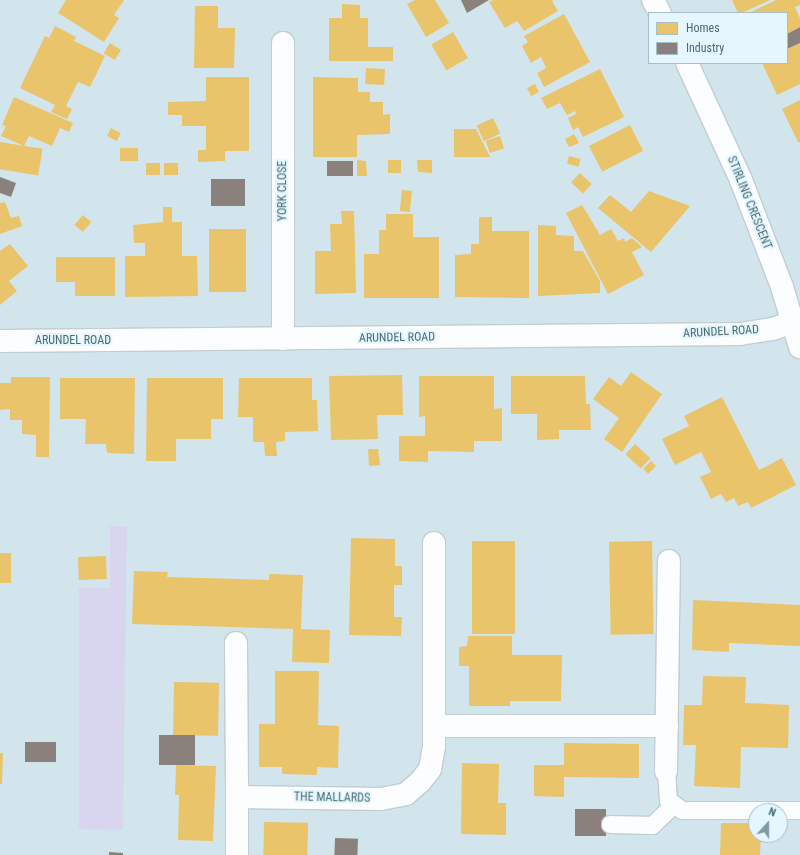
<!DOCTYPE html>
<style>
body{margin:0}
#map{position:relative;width:800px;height:855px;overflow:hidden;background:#e6f0f5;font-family:"Roboto Condensed",sans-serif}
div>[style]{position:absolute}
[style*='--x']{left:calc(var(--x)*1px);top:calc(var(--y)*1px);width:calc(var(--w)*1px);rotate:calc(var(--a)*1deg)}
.residential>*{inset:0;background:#d2e5ed}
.green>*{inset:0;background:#d8d5ee}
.homes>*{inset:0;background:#e9c46a;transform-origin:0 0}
.industry>*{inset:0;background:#8a817c;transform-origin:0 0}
.roads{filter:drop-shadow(1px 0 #c2cdd1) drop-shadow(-1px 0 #c2cdd1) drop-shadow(0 1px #c2cdd1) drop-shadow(0 -1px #c2cdd1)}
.lane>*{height:17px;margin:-8.5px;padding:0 8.5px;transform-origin:8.5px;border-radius:8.5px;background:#fbfdfe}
.street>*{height:22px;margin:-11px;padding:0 11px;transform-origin:11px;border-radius:11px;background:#fbfdfe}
span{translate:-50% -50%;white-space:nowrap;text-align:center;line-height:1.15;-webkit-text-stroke:4px #e6f6ff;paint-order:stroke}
.street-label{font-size:12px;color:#486d71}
.legend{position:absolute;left:648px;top:12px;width:140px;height:52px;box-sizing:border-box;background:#e6f6ff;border:1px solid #a7bfc6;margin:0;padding:5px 7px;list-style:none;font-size:12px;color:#486d71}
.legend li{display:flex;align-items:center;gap:8px;height:20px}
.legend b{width:20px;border:1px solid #a7bfc6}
.north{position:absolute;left:748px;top:803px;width:40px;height:40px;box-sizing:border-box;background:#e6f6ff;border:1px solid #a7bfc6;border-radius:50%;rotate:21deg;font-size:11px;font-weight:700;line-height:16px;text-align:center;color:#486d71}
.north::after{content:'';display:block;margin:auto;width:14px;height:18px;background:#7f9b9f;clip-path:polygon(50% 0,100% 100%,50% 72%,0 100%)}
</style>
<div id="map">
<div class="residential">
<div style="clip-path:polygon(evenodd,0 0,800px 0,800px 855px,0 855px,0 0,649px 13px,787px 13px,787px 63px,649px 63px,649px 13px,0 0,756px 811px,780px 811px,780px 835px,756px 835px,756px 811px)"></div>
</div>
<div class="green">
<div style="clip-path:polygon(110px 526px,127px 526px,123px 830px,79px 829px,79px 588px,110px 588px)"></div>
</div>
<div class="homes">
<div style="clip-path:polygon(66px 0,124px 0,114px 15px,119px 18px,104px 42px,58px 13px)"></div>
<div style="clip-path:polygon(415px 0,435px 0,449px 23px,426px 37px,407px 4px)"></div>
<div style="clip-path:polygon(493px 0,554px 0,552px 1px,558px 11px,524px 31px,517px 21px,505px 28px,489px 2px)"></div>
<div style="clip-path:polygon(732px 0,770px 0,742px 13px,738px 13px)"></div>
<div style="clip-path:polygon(776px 0,800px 0,800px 5px,795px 7px,800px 18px,800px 27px,787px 34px,787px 13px,749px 13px)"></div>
<div style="clip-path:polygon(342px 4px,360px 5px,360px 18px,368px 18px,368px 47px,393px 47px,393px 61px,329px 61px,329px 18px,342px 18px)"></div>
<div style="clip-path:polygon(195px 6px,218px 6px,218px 28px,235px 28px,234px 68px,194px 68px)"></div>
<div style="clip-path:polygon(564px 14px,590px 62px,544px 87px,537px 73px,546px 68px,541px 57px,531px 63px,522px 46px,528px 42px,524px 36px)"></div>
<div style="clip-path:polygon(55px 26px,76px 37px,74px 41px,105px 56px,90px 87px,78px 82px,66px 106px,72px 109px,67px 119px,51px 112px,55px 105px,20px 88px,45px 36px,49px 38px)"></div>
<div style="left:453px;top:32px;width:30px;height:25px;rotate:60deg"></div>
<div style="left:110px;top:43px;width:13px;height:12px;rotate:32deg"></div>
<div style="clip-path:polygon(800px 43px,800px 84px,777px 95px,762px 63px,787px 63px,787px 49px)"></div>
<div style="left:366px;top:68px;width:19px;height:16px;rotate:3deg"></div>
<div style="clip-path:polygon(600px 69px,624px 117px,583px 137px,578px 127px,573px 130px,568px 118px,576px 114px,575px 111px,567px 115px,560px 103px,547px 109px,541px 98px)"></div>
<div style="clip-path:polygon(206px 77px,249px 77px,249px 151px,225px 151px,225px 161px,198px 162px,198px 150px,206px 150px,206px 126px,182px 126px,182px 115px,168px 115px,168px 102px,206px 101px)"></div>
<div style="clip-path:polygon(313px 77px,358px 78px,358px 92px,370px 92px,370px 102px,383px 102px,383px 115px,390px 114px,390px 134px,357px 135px,357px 157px,313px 157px)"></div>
<div style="left:535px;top:84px;width:9px;height:9px;rotate:63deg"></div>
<div style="clip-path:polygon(14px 97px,73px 123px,69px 132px,60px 128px,52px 146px,29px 136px,24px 146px,1px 136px,6px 126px,2px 125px)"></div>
<div style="clip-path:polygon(800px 100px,800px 142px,798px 142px,782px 109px)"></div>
<div style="left:493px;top:118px;width:17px;height:18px;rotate:65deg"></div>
<div style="left:630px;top:125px;width:29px;height:46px;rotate:63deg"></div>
<div style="left:111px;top:128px;width:11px;height:9px;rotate:27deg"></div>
<div style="clip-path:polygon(454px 129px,476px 129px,490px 157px,454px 157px)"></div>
<div style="clip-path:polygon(574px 134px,579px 143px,569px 147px,565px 139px)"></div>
<div style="left:500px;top:136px;width:13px;height:15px;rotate:72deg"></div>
<div style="left:0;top:142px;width:43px;height:27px;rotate:9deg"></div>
<div style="left:120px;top:148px;width:18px;height:13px"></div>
<div style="left:569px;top:156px;width:12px;height:8px;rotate:14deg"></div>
<div style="clip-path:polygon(357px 160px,366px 161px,367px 176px,357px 176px)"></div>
<div style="left:388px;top:160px;width:13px;height:13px"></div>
<div style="clip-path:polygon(417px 160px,432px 160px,432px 173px,418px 172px)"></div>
<div style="left:146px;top:163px;width:14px;height:12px"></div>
<div style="left:164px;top:163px;width:14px;height:12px"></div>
<div style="left:580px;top:173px;width:16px;height:13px;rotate:43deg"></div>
<div style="left:402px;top:190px;width:10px;height:21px;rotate:6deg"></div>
<div style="clip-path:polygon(649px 191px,690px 206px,651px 252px,598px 208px,610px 195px,631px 212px)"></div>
<div style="clip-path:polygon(5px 202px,11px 218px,19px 216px,22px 226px,0 234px,0 203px)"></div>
<div style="clip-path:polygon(582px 205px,600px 235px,611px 229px,618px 241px,624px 238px,625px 242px,632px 238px,642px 247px,632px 252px,644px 275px,608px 294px,566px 213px)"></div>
<div style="clip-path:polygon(163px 207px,172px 207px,172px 222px,182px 222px,182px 256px,197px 256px,198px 296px,125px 297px,125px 256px,145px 256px,145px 243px,134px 243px,133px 225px,163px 222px)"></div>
<div style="clip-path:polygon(341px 211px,354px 211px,356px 293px,315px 294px,315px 251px,331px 251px,330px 224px,342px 224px)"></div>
<div style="clip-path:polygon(386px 214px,413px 214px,413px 237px,439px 237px,439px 298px,364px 298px,364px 254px,379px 254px,379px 230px,386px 230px)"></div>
<div style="left:83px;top:215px;width:11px;height:13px;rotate:41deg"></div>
<div style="clip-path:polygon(479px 217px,492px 217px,492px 231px,529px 231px,529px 298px,455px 297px,455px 255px,471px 254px,471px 244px,479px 244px)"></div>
<div style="clip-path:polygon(538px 225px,556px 226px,556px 235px,574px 236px,574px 251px,583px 251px,600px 281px,600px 293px,538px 296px)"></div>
<div style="left:209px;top:229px;width:37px;height:63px"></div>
<div style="clip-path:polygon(10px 244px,28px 266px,9px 281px,17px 291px,0 305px,0 251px)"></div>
<div style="clip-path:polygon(56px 257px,115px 257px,115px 296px,75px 296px,75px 282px,56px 282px)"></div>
<div style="clip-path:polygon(631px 372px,662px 394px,622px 452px,604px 439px,619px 418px,593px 399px,609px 377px,621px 386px)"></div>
<div style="clip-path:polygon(402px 375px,403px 415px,377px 415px,378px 439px,331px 440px,329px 376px)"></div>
<div style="clip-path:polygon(419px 376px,494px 376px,494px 409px,502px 408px,502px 441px,474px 441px,474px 452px,428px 451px,428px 462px,399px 461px,399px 436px,425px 436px,425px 416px,419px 417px)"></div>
<div style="clip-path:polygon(511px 376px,585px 376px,586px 404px,590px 404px,591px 430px,559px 430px,559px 439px,537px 440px,537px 414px,511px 414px)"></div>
<div style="clip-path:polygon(11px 377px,50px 377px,49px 457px,36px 457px,36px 435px,22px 434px,22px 420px,10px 420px,10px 409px,0 410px,0 383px,11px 383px)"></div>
<div style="clip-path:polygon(60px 378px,135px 378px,134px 454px,107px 453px,106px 444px,85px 444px,86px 419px,60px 419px)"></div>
<div style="clip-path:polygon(147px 378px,223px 378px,223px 419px,211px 419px,211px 439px,176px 439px,176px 461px,146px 461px)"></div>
<div style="clip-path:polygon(239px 378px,312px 378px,312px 400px,317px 400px,318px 431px,285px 432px,285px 441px,276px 442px,277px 456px,265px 456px,264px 442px,253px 442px,253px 417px,238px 417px)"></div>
<div style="clip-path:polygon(722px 397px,759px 470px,782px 458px,796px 485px,751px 508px,748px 502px,738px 506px,734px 498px,726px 502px,721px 494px,711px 499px,700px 477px,711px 472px,701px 452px,675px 465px,662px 439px,689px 426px,684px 416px)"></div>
<div style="left:635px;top:444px;width:21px;height:14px;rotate:43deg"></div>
<div style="clip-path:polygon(368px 449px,378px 449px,380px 465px,369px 466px)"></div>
<div style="left:651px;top:461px;width:7px;height:11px;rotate:45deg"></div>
<div style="clip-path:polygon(351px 538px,395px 539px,395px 566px,402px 566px,402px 585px,394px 585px,394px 617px,402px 617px,401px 636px,349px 635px)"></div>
<div style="left:472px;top:541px;width:43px;height:93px"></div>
<div style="left:652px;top:541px;width:93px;height:43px;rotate:89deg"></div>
<div style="left:0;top:553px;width:11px;height:30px"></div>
<div style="left:106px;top:556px;width:23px;height:28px;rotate:88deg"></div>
<div style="clip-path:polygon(134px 571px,168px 572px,167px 577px,269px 580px,269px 574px,303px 575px,301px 629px,330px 630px,329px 663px,292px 662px,293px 629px,132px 624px)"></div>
<div style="clip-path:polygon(693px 600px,800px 605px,800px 646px,729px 643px,729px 652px,692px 650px)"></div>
<div style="clip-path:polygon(468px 636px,512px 636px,512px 655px,562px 655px,561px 701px,510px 701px,510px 706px,469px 706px,469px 666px,459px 666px,459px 647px,467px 646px)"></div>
<div style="clip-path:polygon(275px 671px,319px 671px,318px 725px,339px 726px,338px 768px,317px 767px,317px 775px,282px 774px,282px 767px,259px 767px,259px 724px,275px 724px)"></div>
<div style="clip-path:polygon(703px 676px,746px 677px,745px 703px,789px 705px,788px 748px,741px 747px,740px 788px,694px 786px,696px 745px,683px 745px,684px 705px,702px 705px)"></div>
<div style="left:174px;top:682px;width:45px;height:53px;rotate:1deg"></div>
<div style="clip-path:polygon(564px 743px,639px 744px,639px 778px,564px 777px,564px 797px,534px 796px,534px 765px,564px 765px)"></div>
<div style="clip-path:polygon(0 753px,3px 753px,2px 784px,0 784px)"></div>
<div style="clip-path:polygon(462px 763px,499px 764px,498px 803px,506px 803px,506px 835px,461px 834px)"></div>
<div style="clip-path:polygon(176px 765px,216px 766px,213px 841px,178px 840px,179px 795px,175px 795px)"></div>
<div style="left:264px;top:822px;width:44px;height:33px;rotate:1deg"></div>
<div style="clip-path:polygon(721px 823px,756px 823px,756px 835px,761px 835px,760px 855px,720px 855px)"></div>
</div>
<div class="industry">
<div style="clip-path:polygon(461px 0,489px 0,467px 13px)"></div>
<div style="clip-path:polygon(800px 27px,800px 43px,787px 49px,787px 34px)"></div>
<div style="left:327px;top:161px;width:26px;height:15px"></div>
<div style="clip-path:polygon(0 177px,16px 183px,11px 197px,0 193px)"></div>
<div style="left:211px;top:179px;width:34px;height:27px"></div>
<div style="left:159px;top:735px;width:36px;height:30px"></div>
<div style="left:56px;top:742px;width:20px;height:31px;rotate:90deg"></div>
<div style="left:575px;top:809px;width:31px;height:27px"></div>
<div style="left:335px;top:838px;width:23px;height:17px;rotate:2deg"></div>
<div style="clip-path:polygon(109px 852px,123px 853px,123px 855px,109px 855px)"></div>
</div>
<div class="roads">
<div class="lane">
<div style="--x:666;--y:771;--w:29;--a:86"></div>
<div style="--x:668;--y:800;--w:17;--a:36"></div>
<div style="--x:682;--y:810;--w:118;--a:0"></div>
<div style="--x:610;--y:824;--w:42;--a:1.4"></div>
<div style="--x:652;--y:825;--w:29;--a:-44"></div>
</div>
<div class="street">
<div style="--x:653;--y:0;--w:15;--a:62"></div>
<div style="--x:687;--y:63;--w:129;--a:65.2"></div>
<div style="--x:741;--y:180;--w:115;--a:69"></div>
<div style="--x:782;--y:287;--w:63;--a:73.3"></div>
<div style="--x:283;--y:339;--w:296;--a:-90"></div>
<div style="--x:0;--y:341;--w:740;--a:-0.54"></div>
<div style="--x:740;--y:334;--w:33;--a:-9"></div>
<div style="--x:773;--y:329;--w:20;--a:-20"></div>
<div style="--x:236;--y:643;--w:154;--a:89.6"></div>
<div style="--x:434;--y:726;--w:233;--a:0"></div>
<div style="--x:666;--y:771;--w:210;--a:-89.2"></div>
<div style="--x:237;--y:855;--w:58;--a:-90"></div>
<div style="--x:237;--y:797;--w:144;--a:0.8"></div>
<div style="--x:381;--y:799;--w:25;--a:-11"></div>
<div style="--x:406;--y:794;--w:18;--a:-41"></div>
<div style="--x:420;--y:782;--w:16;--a:-52"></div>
<div style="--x:430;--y:769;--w:23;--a:-80"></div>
<div style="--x:434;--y:746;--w:203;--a:-90"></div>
</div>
</div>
<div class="street-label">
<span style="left:283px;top:191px;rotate:-90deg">YORK CLOSE</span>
<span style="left:749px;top:203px;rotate:68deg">STIRLING CRESCENT</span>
<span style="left:721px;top:332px;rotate:-3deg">ARUNDEL ROAD</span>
<span style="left:397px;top:338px;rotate:-1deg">ARUNDEL ROAD</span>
<span style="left:73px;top:341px">ARUNDEL ROAD</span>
<span style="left:332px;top:798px;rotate:1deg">THE MALLARDS</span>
</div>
<ul class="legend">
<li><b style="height:11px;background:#e9c46a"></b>Homes</li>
<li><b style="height:11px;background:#8a817c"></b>Industry</li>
</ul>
<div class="north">N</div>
</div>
